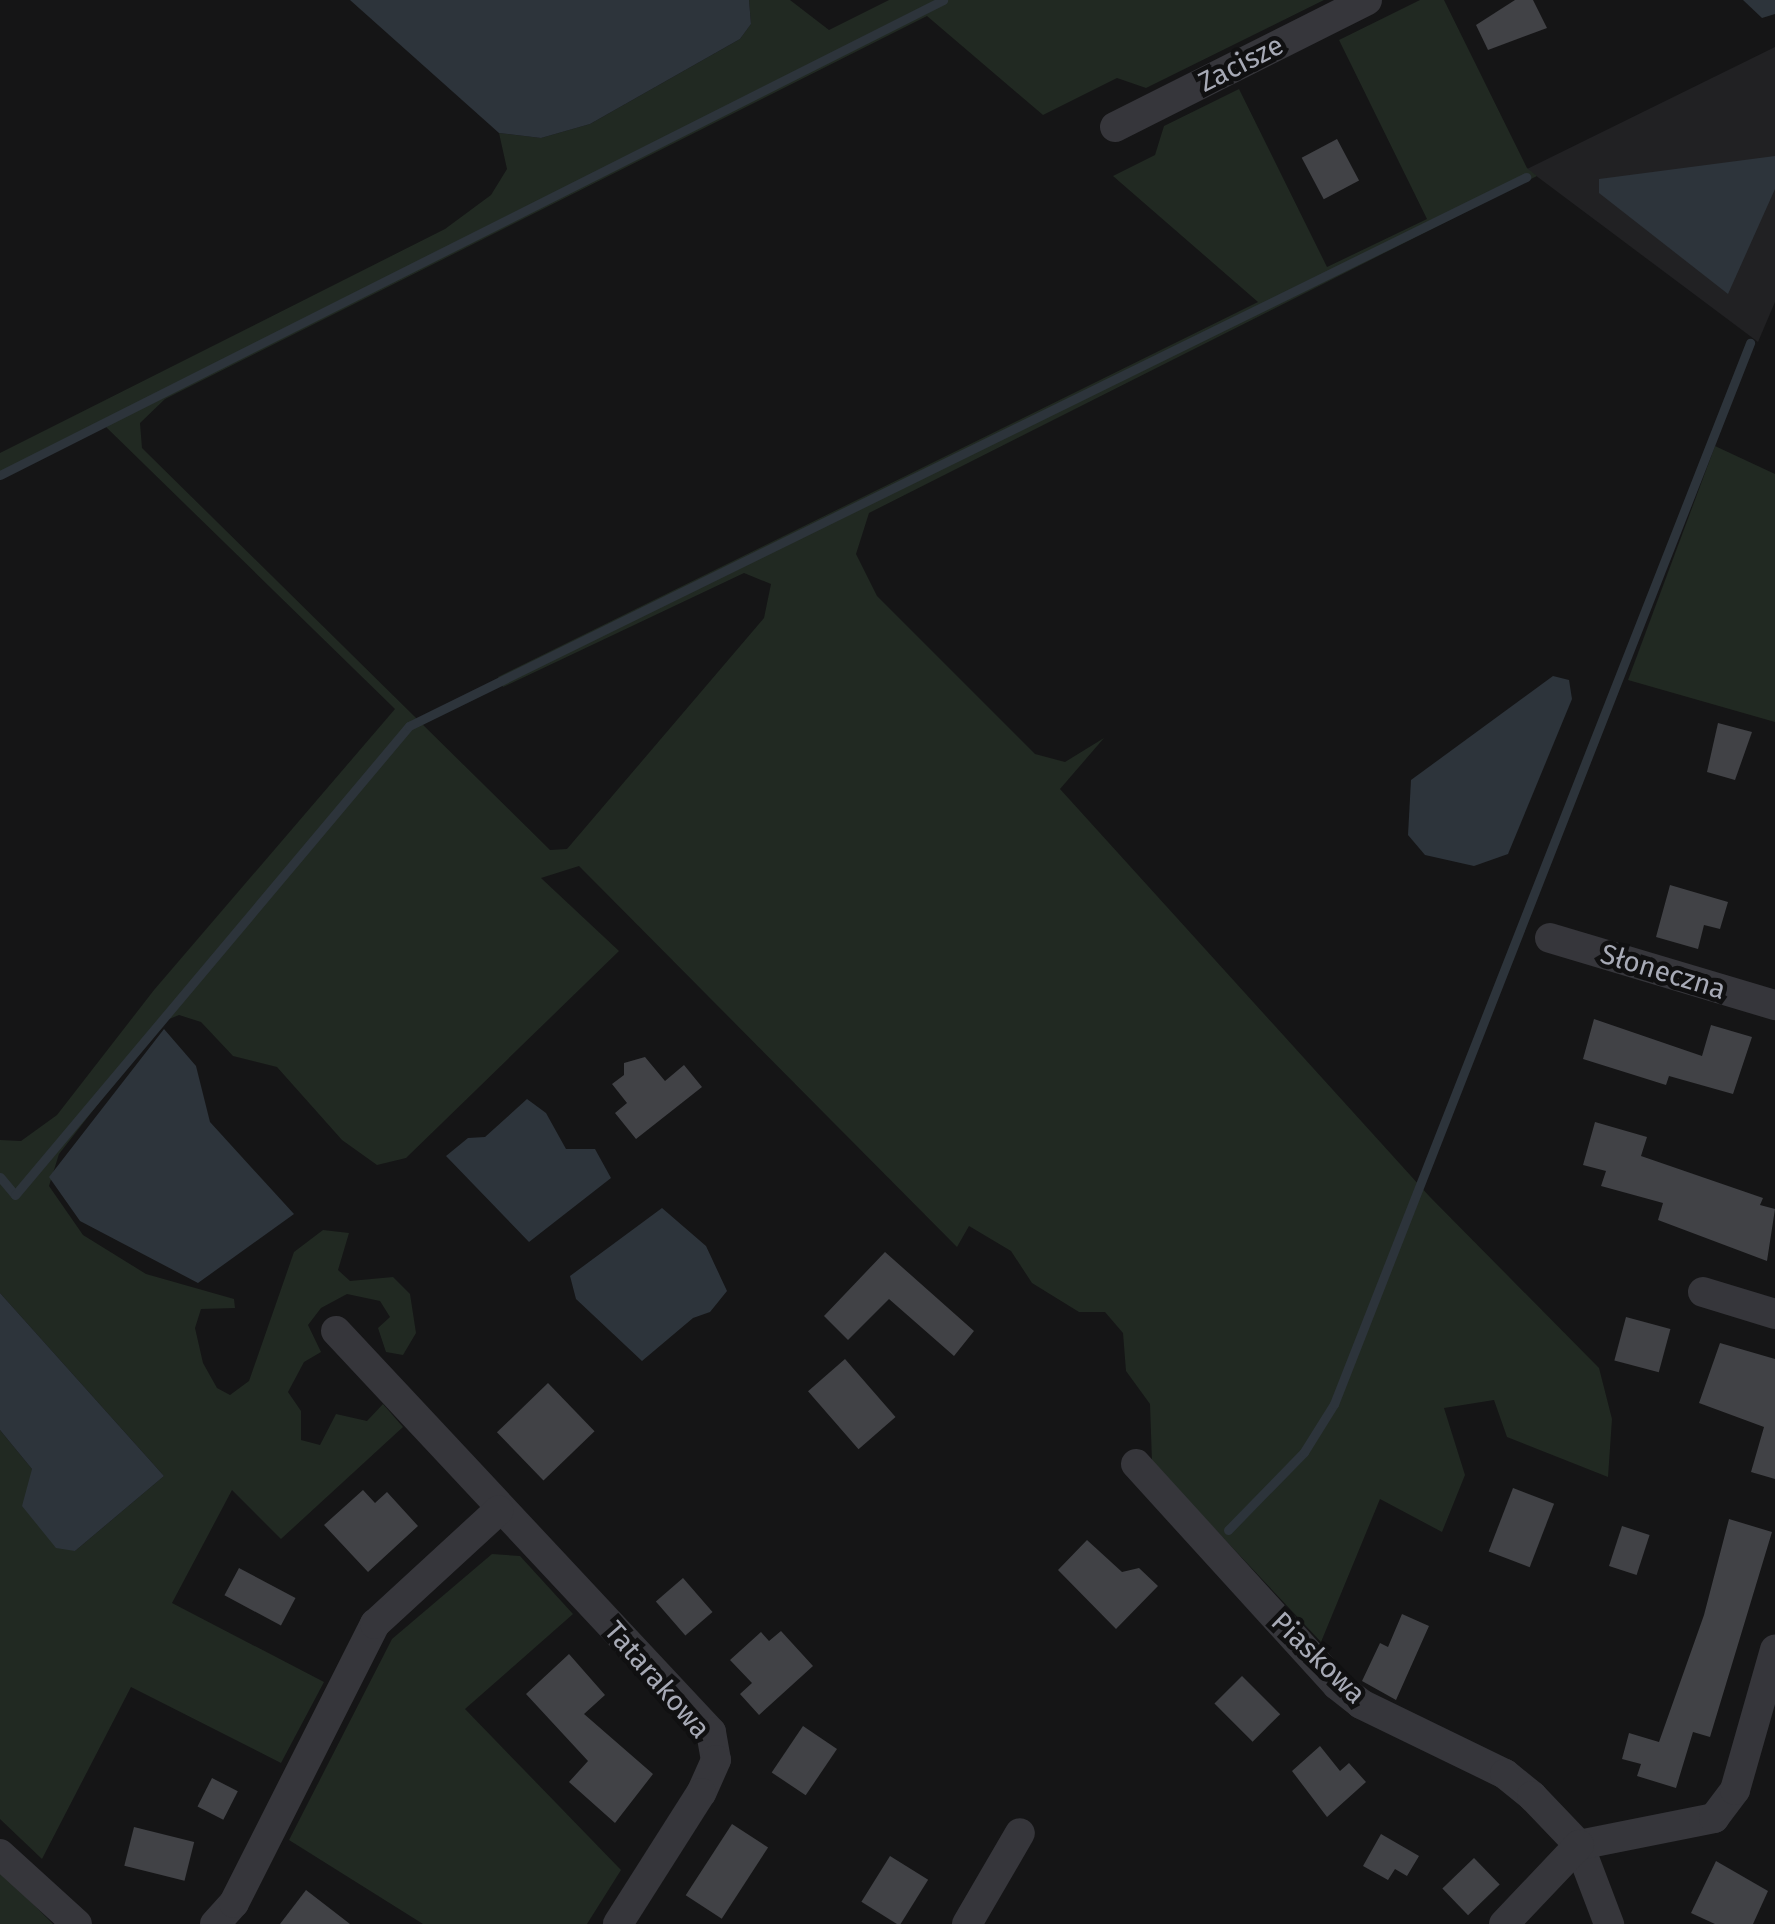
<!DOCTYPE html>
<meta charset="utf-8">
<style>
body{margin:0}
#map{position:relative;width:1775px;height:1924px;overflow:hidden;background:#151516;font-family:"Fira Sans",sans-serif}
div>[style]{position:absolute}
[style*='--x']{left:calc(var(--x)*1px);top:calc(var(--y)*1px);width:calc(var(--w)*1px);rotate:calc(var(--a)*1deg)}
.built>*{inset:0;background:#212123}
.green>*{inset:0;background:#212922}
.water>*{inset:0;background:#2d343b}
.stream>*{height:9px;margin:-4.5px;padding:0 4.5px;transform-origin:4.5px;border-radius:4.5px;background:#2d343b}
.building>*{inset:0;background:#414246;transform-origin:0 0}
.minor>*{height:30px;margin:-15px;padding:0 15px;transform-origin:15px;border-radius:15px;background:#36363b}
span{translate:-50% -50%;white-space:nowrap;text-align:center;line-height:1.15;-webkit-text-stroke:9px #101011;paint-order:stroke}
.street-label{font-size:28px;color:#a7aab6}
</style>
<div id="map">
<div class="built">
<div style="clip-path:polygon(1775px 47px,1775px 302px,1758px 342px,1527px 169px)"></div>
</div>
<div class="green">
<div style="clip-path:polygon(749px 0,790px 0,829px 30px,889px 0,1324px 0,1146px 88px,1117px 78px,1043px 115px,927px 16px,165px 399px,140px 423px,142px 448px,550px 850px,567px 849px,764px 618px,771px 584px,744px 573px,503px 687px,498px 677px,1258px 302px,1113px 176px,1155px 155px,1164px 126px,1239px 89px,1327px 267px,1427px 219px,1339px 40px,1420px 0,1444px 0,1527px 168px,1537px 176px,869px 513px,856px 554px,877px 596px,1035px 754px,1065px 762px,1104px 738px,1060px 789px,1430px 1197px,1599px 1368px,1612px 1419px,1608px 1477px,1507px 1437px,1494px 1400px,1444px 1408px,1465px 1475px,1442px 1532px,1380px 1499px,1321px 1642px,1152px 1462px,1150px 1404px,1126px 1371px,1123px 1333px,1105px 1312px,1079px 1312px,1032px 1283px,1011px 1251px,969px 1226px,957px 1247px,579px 866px,541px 878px,619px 951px,406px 1158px,377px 1165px,342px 1140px,277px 1067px,233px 1056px,201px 1022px,179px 1015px,162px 1022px,59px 1154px,49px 1186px,83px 1235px,146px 1274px,234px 1299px,235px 1308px,201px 1309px,195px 1328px,203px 1363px,217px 1388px,230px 1395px,249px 1381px,294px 1252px,323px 1230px,349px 1233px,338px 1270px,350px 1281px,393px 1277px,410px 1294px,416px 1333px,403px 1355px,386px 1352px,378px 1328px,390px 1317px,380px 1301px,347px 1294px,321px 1308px,308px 1325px,321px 1352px,304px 1362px,288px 1392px,301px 1411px,301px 1440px,320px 1445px,336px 1414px,367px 1421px,383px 1404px,403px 1427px,281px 1539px,232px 1490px,172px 1603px,324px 1682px,281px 1763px,131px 1687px,42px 1859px,0 1819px,0 1430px,32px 1469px,75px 1551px,164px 1476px,0 1293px,0 1140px,21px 1141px,57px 1115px,154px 990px,395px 709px,105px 426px,0 478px,0 453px,445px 229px,491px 195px,507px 169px,499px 133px,541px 138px,590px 124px,740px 39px,751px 24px)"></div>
<div style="clip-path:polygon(1715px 446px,1775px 474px,1775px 722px,1628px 680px)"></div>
<div style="clip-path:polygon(492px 1554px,520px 1556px,573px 1614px,465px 1709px,621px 1870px,587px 1924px,423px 1924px,289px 1840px,392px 1639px)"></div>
<div style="clip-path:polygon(0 1872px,27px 1898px,53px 1924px,0 1924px)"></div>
</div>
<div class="water">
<div style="clip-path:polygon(350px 0,749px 0,751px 24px,740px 39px,590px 124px,541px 138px,499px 133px)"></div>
<div style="clip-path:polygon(1743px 0,1775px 0,1775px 14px,1762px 18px)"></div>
<div style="clip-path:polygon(1775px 156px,1775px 189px,1728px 294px,1599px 193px,1599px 179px)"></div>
<div style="clip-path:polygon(1553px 676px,1569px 680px,1572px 699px,1508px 854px,1474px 866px,1425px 855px,1408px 835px,1411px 780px)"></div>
<div style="clip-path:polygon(164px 1029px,196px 1066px,210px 1122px,294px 1214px,198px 1283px,80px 1221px,49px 1177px)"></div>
<div style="clip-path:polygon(527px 1099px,546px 1113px,566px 1149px,595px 1149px,611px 1178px,529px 1242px,446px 1156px,468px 1138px,485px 1137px)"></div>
<div style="clip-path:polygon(662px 1208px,706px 1246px,727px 1291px,710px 1312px,693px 1318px,642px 1361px,576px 1299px,570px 1276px)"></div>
<div style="clip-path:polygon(0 1293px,164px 1476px,75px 1551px,56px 1548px,22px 1506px,32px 1469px,0 1430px)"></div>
</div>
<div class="stream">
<div style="--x:0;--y:475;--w:1056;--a:-26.73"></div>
<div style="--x:0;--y:1177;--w:23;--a:50"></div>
<div style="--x:15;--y:1195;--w:613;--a:-49.97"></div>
<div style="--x:409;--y:726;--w:1245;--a:-26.17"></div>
<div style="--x:1228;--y:1530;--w:109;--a:-45.7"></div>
<div style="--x:1304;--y:1452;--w:57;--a:-58"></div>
<div style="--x:1334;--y:1404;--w:1140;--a:-68.59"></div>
</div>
<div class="building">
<div style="clip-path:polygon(1515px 0,1533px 0,1547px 28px,1488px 50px,1476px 25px)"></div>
<div style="left:1337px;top:139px;width:47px;height:40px;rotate:62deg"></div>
<div style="clip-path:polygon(1718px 723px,1752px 732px,1735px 780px,1707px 772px)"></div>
<div style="clip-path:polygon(1670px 885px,1728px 902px,1720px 929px,1704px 925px,1698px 949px,1656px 937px)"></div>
<div style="clip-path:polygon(1594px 1019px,1702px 1056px,1711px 1025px,1752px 1037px,1733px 1094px,1669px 1076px,1666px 1085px,1583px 1059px)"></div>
<div style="clip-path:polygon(645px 1057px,665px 1081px,684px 1065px,702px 1087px,636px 1139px,615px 1113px,627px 1103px,612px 1084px,624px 1075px,624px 1063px)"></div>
<div style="clip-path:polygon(1595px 1122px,1647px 1137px,1641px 1156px,1763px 1198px,1760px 1205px,1775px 1209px,1767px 1261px,1658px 1220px,1663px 1203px,1601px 1186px,1606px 1171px,1583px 1165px)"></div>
<div style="clip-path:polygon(885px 1252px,974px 1331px,954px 1356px,889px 1299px,848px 1340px,824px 1316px)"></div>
<div style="left:1626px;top:1317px;width:46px;height:45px;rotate:15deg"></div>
<div style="clip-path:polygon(1720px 1343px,1775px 1359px,1775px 1479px,1751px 1472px,1764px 1427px,1699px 1403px)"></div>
<div style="left:845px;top:1359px;width:77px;height:49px;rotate:49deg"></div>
<div style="left:548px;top:1383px;width:67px;height:71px;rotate:46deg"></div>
<div style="left:1513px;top:1488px;width:44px;height:68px;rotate:21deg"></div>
<div style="clip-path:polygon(363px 1490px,375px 1503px,387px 1492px,418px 1526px,368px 1572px,324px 1525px)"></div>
<div style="clip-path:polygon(1729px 1519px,1772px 1532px,1710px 1737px,1693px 1732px,1676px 1788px,1637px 1776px,1641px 1764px,1622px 1759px,1629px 1733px,1659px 1742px,1704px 1615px)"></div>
<div style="left:1622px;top:1526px;width:29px;height:42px;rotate:18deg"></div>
<div style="clip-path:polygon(1087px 1540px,1122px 1572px,1139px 1568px,1158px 1586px,1116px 1629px,1058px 1570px)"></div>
<div style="left:239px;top:1568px;width:64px;height:31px;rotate:28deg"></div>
<div style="left:683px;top:1578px;width:45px;height:36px;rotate:49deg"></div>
<div style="clip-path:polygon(1402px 1614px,1429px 1626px,1396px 1700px,1362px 1681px,1380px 1643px,1388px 1647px)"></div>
<div style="clip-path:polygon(781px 1631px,813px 1666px,759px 1715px,740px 1694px,752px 1683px,730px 1660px,761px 1632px,769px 1641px)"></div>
<div style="clip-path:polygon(569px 1654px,605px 1695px,584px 1714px,653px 1774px,615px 1823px,569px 1782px,588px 1761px,526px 1694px)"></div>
<div style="left:1242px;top:1676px;width:54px;height:39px;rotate:45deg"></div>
<div style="left:803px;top:1726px;width:41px;height:56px;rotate:34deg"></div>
<div style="clip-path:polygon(1320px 1746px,1340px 1771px,1349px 1763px,1366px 1782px,1327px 1817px,1292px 1771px)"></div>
<div style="left:212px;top:1778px;width:29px;height:32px;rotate:27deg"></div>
<div style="left:732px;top:1824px;width:43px;height:85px;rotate:33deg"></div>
<div style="left:134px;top:1827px;width:62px;height:40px;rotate:14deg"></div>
<div style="clip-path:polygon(1381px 1834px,1419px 1856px,1407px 1876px,1395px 1869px,1388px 1880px,1363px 1866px)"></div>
<div style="left:890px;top:1856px;width:45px;height:54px;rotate:32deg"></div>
<div style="left:1474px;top:1858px;width:37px;height:44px;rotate:46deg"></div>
<div style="clip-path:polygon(1716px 1861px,1768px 1891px,1753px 1924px,1715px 1924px,1691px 1913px)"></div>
<div style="clip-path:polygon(306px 1890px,350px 1924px,280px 1924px)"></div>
</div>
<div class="minor">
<div style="--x:1115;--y:127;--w:282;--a:-26.7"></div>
<div style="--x:1550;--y:938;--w:235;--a:16.6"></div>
<div style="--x:1703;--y:1292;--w:75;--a:17"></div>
<div style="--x:336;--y:1331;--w:549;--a:46.92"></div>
<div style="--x:711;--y:1732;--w:28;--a:80"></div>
<div style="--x:716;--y:1760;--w:36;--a:114"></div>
<div style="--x:701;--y:1793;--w:155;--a:122.4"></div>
<div style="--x:1136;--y:1464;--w:299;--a:47.7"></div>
<div style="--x:1337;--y:1685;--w:31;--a:38"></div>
<div style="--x:1361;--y:1704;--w:160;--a:25.9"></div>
<div style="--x:1505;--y:1774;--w:35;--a:39"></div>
<div style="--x:1532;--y:1796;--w:68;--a:46.2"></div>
<div style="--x:1579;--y:1845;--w:85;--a:69.2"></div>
<div style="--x:1579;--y:1845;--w:138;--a:-11.3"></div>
<div style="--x:1714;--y:1818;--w:35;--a:-53"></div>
<div style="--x:1735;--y:1790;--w:146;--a:-74.1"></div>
<div style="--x:0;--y:1854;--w:104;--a:42.3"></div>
<div style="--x:215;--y:1924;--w:28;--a:-48"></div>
<div style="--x:234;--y:1903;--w:313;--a:-63.2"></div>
<div style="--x:375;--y:1624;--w:168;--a:-42.6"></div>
<div style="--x:967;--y:1924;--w:105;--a:-59.8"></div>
<div style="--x:1504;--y:1924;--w:109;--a:-46.5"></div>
</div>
<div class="street-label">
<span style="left:1241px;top:64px;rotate:-27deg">Zacisze</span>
<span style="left:1663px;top:972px;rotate:17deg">Słoneczna</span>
<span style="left:1318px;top:1658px;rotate:44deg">Piaskowa</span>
<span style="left:657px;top:1680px;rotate:49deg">Tatarakowa</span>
</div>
</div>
